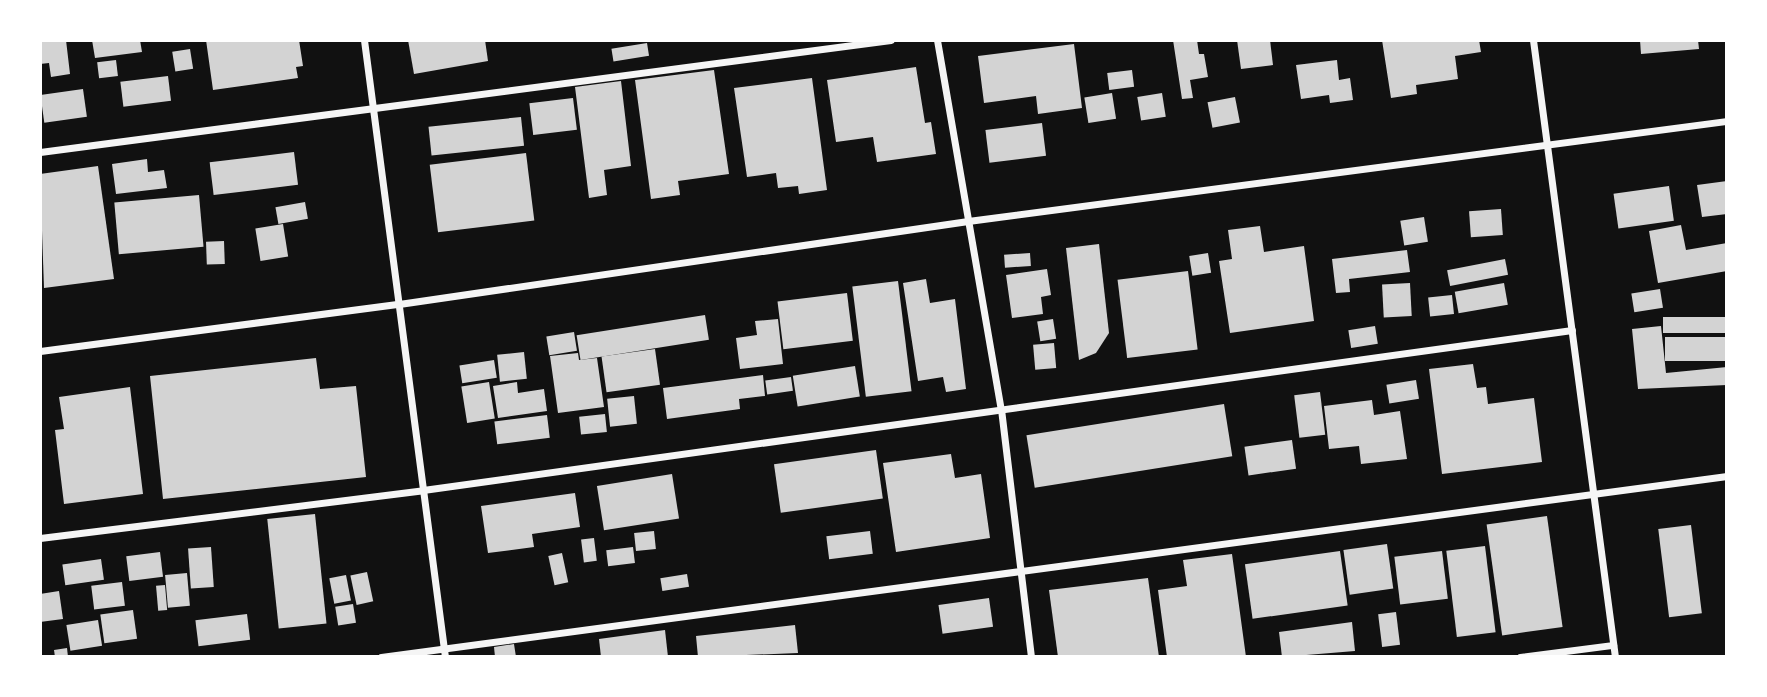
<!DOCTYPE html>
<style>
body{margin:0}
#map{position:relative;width:1767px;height:697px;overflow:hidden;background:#111;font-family:Spectral,serif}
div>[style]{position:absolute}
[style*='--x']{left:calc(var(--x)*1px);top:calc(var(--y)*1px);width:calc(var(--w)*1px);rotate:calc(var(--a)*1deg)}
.building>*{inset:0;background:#d3d3d3;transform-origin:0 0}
.minor>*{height:7px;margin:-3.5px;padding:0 3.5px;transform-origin:3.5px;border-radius:3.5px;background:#f5f5f5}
span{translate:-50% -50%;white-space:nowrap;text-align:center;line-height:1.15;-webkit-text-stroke:5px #fff;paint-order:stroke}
.frame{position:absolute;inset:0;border:42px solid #fff;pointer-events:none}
</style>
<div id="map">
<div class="building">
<div style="clip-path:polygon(40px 40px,66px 40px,70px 74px,51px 77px,49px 63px,40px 64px)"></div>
<div style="clip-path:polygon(92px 40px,140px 40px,142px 52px,95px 58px)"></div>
<div style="clip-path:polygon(206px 40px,299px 40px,303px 66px,296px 67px,298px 78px,213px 90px)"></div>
<div style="clip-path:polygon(408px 40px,485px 40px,488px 61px,414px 74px)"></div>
<div style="clip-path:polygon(1173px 40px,1197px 40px,1199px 54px,1204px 54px,1208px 77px,1190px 80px,1193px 98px,1182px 99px)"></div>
<div style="clip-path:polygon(1237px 40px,1270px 40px,1273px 65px,1241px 69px)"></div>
<div style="clip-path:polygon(1382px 40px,1479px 40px,1481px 52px,1455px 56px,1458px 79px,1416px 85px,1417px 94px,1391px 98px)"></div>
<div style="clip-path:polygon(1640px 40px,1698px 40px,1699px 49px,1641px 54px)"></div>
<div style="left:647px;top:43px;width:13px;height:36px;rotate:81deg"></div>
<div style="clip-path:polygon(1074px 44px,1082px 108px,1038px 114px,1036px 96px,984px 103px,978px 56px)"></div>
<div style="left:190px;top:49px;width:20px;height:18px;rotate:81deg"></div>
<div style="left:116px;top:60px;width:16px;height:19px;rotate:83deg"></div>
<div style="clip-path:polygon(1337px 60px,1339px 80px,1350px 78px,1353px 100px,1330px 103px,1329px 95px,1301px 99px,1296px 65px)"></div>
<div style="clip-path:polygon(916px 67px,925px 123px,931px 122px,936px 154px,877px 162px,873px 137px,836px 142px,827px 80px)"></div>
<div style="clip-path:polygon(714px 70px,729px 174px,678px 181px,680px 195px,651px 199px,635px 80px)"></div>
<div style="left:1132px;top:70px;width:17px;height:25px;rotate:83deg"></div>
<div style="left:168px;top:76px;width:25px;height:48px;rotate:83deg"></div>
<div style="clip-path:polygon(812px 78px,827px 190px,799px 194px,798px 186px,778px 188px,776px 173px,747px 177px,734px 88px)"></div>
<div style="clip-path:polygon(621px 81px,631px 166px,604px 170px,607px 195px,589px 198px,575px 87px)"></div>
<div style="left:83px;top:89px;width:28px;height:43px;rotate:82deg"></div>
<div style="left:1112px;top:93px;width:26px;height:28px;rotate:81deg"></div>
<div style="left:1162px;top:93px;width:24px;height:25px;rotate:81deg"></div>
<div style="left:1235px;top:97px;width:26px;height:28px;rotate:79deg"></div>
<div style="left:573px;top:98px;width:32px;height:44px;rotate:83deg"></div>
<div style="left:521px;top:117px;width:29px;height:93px;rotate:84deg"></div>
<div style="left:1042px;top:123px;width:33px;height:57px;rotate:83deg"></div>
<div style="left:294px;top:152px;width:33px;height:85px;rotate:83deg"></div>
<div style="left:526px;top:153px;width:68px;height:97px;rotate:83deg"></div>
<div style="clip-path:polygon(147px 159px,148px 172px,164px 170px,167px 188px,116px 194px,112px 164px)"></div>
<div style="clip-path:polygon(98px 166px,114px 279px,44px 288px,40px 174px)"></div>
<div style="clip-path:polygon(1727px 181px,1727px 214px,1702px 217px,1697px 185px)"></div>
<div style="left:1669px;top:186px;width:35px;height:56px;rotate:82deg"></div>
<div style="left:199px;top:195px;width:52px;height:85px;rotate:85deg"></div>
<div style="left:305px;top:202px;width:17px;height:30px;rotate:80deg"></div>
<div style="left:1501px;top:209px;width:26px;height:32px;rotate:86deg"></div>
<div style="left:1424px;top:217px;width:25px;height:24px;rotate:81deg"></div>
<div style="left:283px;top:224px;width:33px;height:28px;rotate:81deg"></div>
<div style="clip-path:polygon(1681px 225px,1686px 250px,1727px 243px,1727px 271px,1658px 283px,1649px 231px)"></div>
<div style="clip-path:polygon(1260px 226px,1264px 252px,1304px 246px,1314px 321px,1230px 333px,1219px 261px,1232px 259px,1228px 230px)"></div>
<div style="left:224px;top:241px;width:23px;height:18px;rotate:88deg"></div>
<div style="clip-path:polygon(1099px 244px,1109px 333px,1096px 353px,1079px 360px,1066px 248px)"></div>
<div style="clip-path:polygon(1407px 250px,1410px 272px,1349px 279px,1350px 292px,1336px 293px,1332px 259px)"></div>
<div style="left:1030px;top:253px;width:13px;height:26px;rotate:86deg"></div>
<div style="left:1208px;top:253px;width:20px;height:19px;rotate:81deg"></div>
<div style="left:1505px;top:259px;width:16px;height:59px;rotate:79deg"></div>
<div style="clip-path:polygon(1047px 269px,1051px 295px,1041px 297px,1043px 314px,1012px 318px,1006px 275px)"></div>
<div style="left:1188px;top:271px;width:79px;height:71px;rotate:83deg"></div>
<div style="clip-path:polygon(926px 279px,930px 303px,955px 299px,966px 389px,946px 392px,943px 377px,918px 381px,903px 283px)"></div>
<div style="left:898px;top:281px;width:111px;height:46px;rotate:83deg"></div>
<div style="left:1410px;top:283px;width:33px;height:28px;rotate:87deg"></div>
<div style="left:1504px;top:283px;width:22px;height:50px;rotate:80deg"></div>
<div style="left:1660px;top:289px;width:19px;height:29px;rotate:81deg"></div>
<div style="left:847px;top:293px;width:48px;height:70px;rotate:83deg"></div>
<div style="left:1452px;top:295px;width:19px;height:24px;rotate:84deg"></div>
<div style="left:705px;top:315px;width:25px;height:130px;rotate:81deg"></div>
<div style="left:1727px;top:317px;width:16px;height:64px;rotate:90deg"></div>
<div style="clip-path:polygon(778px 319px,783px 364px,740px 369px,736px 338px,757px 335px,755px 321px)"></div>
<div style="left:1053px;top:319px;width:20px;height:16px;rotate:81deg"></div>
<div style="left:1375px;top:326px;width:18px;height:27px;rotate:81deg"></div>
<div style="clip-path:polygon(1661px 326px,1666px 373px,1727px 367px,1727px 385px,1638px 389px,1632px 329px)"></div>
<div style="left:574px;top:332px;width:19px;height:28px;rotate:81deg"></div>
<div style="left:1727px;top:337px;width:24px;height:62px;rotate:90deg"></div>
<div style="left:1054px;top:343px;width:25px;height:21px;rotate:85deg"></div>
<div style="left:655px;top:349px;width:36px;height:54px;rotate:82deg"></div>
<div style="left:524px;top:352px;width:27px;height:27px;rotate:84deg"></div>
<div style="clip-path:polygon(578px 353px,579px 360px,597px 358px,604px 407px,558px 413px,550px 356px)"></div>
<div style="clip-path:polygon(316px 358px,320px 389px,356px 386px,366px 477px,163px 499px,150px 376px)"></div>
<div style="left:494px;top:360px;width:18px;height:35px;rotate:81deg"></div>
<div style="clip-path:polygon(1473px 364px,1477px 388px,1486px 387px,1488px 404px,1534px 398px,1542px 462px,1442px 474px,1429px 369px)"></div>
<div style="left:855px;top:366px;width:31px;height:63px;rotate:81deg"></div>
<div style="clip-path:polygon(763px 375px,765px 396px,739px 399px,740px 409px,667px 419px,663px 388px)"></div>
<div style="left:791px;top:377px;width:14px;height:26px;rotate:82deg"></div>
<div style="left:1416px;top:380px;width:19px;height:30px;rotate:81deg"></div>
<div style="left:489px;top:382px;width:37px;height:28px;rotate:81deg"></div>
<div style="clip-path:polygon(517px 382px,518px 393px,544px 389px,547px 411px,498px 418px,493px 386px)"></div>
<div style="clip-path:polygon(130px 387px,143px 494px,64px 504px,55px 430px,64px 429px,59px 397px)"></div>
<div style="left:1320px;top:392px;width:43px;height:26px;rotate:83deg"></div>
<div style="left:634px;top:396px;width:28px;height:27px;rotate:84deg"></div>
<div style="clip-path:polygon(1372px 400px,1374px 415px,1400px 411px,1407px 459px,1361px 464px,1359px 446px,1329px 449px,1324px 406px)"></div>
<div style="left:1224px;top:404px;width:53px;height:200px;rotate:81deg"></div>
<div style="left:605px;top:414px;width:18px;height:26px;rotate:84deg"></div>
<div style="left:547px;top:415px;width:23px;height:53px;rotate:83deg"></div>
<div style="left:1292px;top:440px;width:29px;height:48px;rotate:82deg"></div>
<div style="left:876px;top:450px;width:49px;height:103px;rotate:82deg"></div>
<div style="clip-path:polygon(951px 454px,955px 478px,981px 474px,990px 538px,896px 552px,883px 463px)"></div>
<div style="left:672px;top:474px;width:45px;height:76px;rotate:81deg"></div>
<div style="clip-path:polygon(575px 493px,580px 527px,532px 534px,534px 547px,488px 553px,481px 506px)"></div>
<div style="left:315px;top:514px;width:110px;height:48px;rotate:84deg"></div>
<div style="left:1547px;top:516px;width:112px;height:61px;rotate:82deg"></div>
<div style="left:1691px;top:525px;width:89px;height:33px;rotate:83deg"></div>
<div style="left:654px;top:531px;width:18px;height:20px;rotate:84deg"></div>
<div style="left:870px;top:531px;width:23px;height:44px;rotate:83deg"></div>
<div style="left:594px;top:538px;width:23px;height:13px;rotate:83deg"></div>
<div style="left:1387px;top:544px;width:45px;height:44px;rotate:82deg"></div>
<div style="left:1485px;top:546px;width:87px;height:39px;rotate:83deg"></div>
<div style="left:211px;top:547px;width:40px;height:23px;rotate:86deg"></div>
<div style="left:633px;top:547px;width:16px;height:27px;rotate:83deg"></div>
<div style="left:1340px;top:551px;width:55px;height:96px;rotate:82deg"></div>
<div style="left:1442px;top:551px;width:48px;height:48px;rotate:83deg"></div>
<div style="left:160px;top:552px;width:25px;height:34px;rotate:83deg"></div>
<div style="left:562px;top:553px;width:30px;height:14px;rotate:78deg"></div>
<div style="clip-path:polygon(1232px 554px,1246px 657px,1167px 657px,1158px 590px,1187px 586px,1183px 560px)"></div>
<div style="left:101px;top:559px;width:21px;height:39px;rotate:82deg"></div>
<div style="left:367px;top:572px;width:30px;height:17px;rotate:78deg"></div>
<div style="left:187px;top:573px;width:33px;height:22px;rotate:85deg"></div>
<div style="left:687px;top:574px;width:13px;height:27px;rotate:81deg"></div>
<div style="left:346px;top:575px;width:26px;height:17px;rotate:79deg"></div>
<div style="clip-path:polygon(1148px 578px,1159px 657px,1058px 657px,1049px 590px)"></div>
<div style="left:122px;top:582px;width:24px;height:31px;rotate:83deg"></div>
<div style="left:165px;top:585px;width:25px;height:9px;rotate:85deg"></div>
<div style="clip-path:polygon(59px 591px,63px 619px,40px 622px,40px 594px)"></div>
<div style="left:989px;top:598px;width:29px;height:51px;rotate:82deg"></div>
<div style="left:353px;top:604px;width:19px;height:18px;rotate:81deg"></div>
<div style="left:133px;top:610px;width:29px;height:33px;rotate:82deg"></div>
<div style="left:1396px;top:612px;width:33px;height:18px;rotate:83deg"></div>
<div style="left:247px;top:614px;width:26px;height:52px;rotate:83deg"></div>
<div style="left:98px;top:620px;width:26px;height:32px;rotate:81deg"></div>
<div style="clip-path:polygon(1352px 622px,1355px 651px,1282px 657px,1279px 632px)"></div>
<div style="clip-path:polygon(795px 625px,798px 653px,698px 657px,696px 636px)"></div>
<div style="clip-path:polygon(665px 630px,668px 657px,601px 657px,599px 639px)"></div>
<div style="clip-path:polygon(514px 644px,516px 657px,495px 657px,494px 647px)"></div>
<div style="clip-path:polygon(67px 648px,68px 657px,55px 657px,54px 650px)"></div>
</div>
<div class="minor">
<div style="--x:364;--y:40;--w:622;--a:82.52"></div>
<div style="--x:937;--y:40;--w:375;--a:80.2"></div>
<div style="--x:1001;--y:409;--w:250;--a:83.1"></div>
<div style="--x:1533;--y:40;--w:622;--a:82.43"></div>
<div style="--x:40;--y:152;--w:858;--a:-7.5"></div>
<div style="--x:40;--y:351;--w:362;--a:-7.5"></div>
<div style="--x:399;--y:304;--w:575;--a:-8.3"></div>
<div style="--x:968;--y:221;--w:766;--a:-7.51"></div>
<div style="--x:40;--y:538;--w:386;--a:-7.1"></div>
<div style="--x:423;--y:490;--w:1160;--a:-7.93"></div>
<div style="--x:381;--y:657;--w:1358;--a:-7.66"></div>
<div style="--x:1520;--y:657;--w:94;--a:-7.4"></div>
</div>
<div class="frame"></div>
</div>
